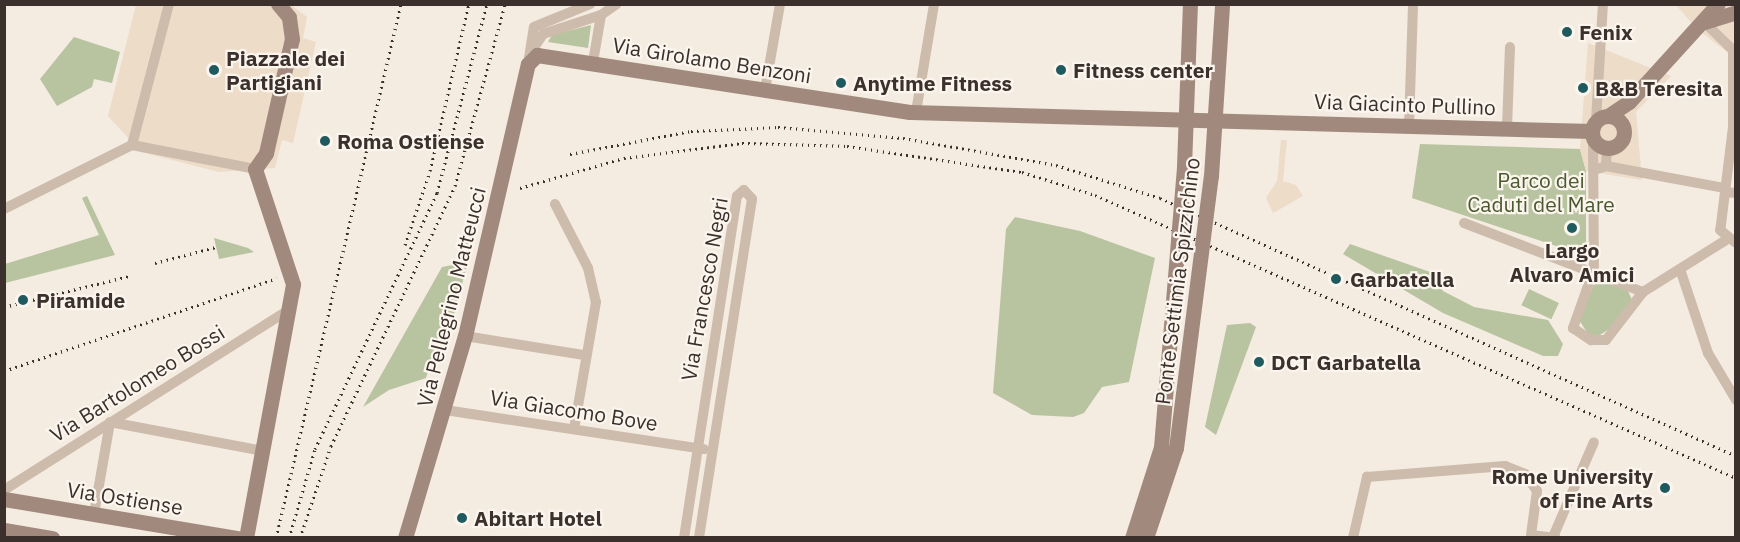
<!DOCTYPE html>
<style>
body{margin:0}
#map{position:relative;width:1740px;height:542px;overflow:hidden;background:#f4ebe1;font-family:"IBM Plex Sans",sans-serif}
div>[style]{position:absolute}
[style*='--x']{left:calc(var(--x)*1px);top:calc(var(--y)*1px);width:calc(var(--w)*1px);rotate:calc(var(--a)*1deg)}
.green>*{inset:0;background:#b8c4a0;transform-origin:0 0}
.plaza>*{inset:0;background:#ecdcc8}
.street>*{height:10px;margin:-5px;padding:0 5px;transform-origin:5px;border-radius:5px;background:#cdbbac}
.secondary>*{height:15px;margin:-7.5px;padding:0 7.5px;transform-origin:7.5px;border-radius:7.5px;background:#a18a7d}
.secondary>.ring{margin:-7.5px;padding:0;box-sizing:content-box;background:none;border:15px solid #a18a7d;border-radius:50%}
.rail>*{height:3px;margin-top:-1.5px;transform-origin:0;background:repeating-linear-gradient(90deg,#3b302b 0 1.5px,transparent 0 6px)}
.secondary-bridge>*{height:15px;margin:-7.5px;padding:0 7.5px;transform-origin:7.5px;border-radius:7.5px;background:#a18a7d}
.dots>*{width:16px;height:16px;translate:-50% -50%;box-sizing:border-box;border:3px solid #fbf5ee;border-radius:50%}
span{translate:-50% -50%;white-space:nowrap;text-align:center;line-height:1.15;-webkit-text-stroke:4.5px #fbf5ee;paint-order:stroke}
.poi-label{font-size:21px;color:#3b302b;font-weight:700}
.left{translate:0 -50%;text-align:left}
.right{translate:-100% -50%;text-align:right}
.street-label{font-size:21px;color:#3b302b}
.park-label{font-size:21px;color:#4a5a2e}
.frame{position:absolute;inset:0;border:6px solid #3b302b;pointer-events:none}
</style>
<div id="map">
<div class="green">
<div style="clip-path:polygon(591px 25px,588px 48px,548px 42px,552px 35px)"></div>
<div style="clip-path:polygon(74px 37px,120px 52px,112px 83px,94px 79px,92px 87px,57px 106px,40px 79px)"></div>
<div style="clip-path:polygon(1420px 144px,1580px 149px,1586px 171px,1586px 250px,1580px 254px,1412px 198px)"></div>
<div style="clip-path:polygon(87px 196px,115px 255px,5px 283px,5px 264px,99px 235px,82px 198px)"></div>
<div style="clip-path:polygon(1015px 217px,1080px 231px,1155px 258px,1129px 382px,1102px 387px,1084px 413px,1073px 417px,1032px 415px,993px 393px,1006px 229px)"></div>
<div style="clip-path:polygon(476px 231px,446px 345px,431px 361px,426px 378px,389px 390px,363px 407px,442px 267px,463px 263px,462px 242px)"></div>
<div style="clip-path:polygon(214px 238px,248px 248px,254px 252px,219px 259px)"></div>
<div style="clip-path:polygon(1350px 244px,1433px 273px,1443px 291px,1474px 307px,1548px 320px,1563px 344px,1558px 356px,1543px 356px,1443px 313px,1343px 254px)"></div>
<div style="clip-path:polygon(1607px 280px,1628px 291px,1633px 302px,1618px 323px,1597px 337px,1588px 334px,1579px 320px,1595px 282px)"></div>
<div style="left:1529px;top:289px;width:33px;height:18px;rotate:25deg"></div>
<div style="clip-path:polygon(1250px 323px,1256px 327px,1216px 435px,1205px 427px,1227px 325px)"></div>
</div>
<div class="plaza">
<div style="clip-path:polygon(136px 5px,291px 5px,307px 17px,303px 38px,316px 42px,293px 143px,282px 140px,275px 168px,219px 172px,141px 152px,108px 116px)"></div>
<div style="clip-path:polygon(1676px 5px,1735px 5px,1735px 58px,1697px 29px)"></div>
<div style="clip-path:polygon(1588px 43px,1671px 76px,1636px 112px,1642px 180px,1586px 171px,1580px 149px)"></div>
<div style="clip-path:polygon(1281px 140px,1287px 140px,1283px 181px,1296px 185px,1303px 196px,1273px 213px,1266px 198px,1277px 181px)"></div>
</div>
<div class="street">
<div style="--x:1704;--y:22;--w:40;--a:44"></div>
<div style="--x:1733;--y:50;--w:77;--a:90"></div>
<div style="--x:1733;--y:127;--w:65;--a:97"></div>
<div style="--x:531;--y:52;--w:22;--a:-56"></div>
<div style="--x:543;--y:34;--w:61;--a:-18.1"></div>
<div style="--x:593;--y:62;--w:48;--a:-80.3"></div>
<div style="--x:601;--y:15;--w:19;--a:-35"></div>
<div style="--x:528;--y:64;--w:37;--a:-81"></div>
<div style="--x:534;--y:27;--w:61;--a:-22.3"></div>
<div style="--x:765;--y:90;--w:87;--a:-80.1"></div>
<div style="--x:916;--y:112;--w:109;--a:-80.5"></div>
<div style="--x:1596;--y:121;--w:117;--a:-86.6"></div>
<div style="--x:1409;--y:126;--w:122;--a:-88.1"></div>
<div style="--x:1507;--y:128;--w:81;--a:-87.9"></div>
<div style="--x:1593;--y:138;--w:131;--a:89.6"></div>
<div style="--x:1594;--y:269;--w:63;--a:109.6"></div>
<div style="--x:1573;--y:328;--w:22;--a:34"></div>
<div style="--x:1591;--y:340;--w:15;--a:0"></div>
<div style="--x:1606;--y:340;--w:61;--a:-52.4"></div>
<div style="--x:132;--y:145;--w:146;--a:-75.3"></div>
<div style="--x:132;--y:145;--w:125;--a:11"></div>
<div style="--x:1606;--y:166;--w:19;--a:-87"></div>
<div style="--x:1594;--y:170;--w:13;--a:-18"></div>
<div style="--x:1606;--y:166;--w:121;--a:10.5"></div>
<div style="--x:1736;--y:193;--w:11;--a:-175"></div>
<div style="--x:1725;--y:192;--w:38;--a:97"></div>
<div style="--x:1720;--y:230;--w:21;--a:39"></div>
<div style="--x:555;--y:204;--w:72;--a:62.7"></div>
<div style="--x:588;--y:268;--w:35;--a:77"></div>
<div style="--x:596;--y:302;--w:129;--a:99.8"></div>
<div style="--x:4;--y:209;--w:143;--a:-26.6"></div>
<div style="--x:1464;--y:223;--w:192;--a:21.1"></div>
<div style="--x:1680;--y:269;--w:89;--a:71.6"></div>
<div style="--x:1708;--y:353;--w:55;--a:59.2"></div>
<div style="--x:1643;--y:292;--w:98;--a:-32.1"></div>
<div style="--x:465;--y:336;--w:121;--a:9.1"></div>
<div style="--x:445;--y:410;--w:262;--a:8.6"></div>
<div style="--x:4;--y:490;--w:335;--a:-32.3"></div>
<div style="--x:94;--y:514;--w:93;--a:-80.1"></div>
<div style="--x:110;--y:422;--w:157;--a:10.7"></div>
<div style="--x:1553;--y:537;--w:103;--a:-66.7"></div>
<div style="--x:684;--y:538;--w:346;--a:-81.2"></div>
<div style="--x:737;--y:196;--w:9;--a:-41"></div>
<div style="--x:744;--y:190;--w:12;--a:48"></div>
<div style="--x:752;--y:199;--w:343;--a:98.9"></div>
<div style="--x:1353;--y:538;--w:63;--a:-77.1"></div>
<div style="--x:1367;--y:477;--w:138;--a:-4.6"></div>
<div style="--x:1505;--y:466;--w:22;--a:22"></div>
<div style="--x:1525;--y:474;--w:21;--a:55"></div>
<div style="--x:1537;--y:491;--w:44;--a:97.8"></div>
<div style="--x:1531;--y:535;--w:25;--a:7"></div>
</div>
<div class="secondary">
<div style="--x:1704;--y:22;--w:34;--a:-17"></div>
<div style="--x:1608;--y:116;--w:25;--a:-34"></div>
<div style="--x:1629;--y:102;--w:132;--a:-47.8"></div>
<div class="ring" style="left:1592px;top:116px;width:17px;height:17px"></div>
<div style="--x:1184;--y:166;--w:162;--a:-87.9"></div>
<div style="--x:1211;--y:176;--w:172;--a:-86.3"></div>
<div style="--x:4;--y:499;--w:237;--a:9.5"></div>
<div style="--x:4;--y:530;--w:49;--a:9.5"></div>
<div style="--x:246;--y:538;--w:258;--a:-79.5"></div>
<div style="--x:293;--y:284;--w:121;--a:-108.3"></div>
<div style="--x:255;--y:169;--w:19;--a:-55"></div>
<div style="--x:266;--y:153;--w:117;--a:-77.2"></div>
<div style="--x:292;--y:39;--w:22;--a:-98"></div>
<div style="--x:289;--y:17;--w:17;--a:-130"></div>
<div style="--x:405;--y:538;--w:211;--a:-73.5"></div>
<div style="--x:465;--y:336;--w:279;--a:-77"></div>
<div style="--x:528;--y:64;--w:13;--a:-45"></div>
<div style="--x:537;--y:55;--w:377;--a:8.7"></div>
<div style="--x:910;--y:112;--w:682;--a:1.6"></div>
<div style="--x:1132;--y:538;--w:96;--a:-72.3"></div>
<div style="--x:1146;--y:538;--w:95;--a:-71.6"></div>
</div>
<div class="rail">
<div style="--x:570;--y:154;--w:123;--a:-10.8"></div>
<div style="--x:691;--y:131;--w:87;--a:-2.6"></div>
<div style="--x:778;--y:127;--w:125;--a:5"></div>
<div style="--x:903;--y:138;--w:155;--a:10"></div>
<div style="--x:1056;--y:165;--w:109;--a:17.6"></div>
<div style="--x:1160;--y:198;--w:631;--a:24.13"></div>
<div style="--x:520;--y:188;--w:108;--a:-16.1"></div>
<div style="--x:624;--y:158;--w:119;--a:-7.2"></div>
<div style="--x:742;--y:143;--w:105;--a:1.6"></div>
<div style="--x:847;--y:146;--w:177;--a:8.5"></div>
<div style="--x:1022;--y:172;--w:77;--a:17.5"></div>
<div style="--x:1095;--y:195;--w:701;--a:23.82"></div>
<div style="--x:405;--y:245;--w:78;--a:-71.3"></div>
<div style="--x:430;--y:171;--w:171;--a:-76.9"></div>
<div style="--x:155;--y:263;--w:63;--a:-14.7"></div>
<div style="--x:4;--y:307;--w:129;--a:-13.9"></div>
<div style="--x:4;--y:371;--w:288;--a:-18.8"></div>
<div style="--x:276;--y:538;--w:548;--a:-76.83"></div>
<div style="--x:289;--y:538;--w:93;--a:-73.7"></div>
<div style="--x:315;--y:449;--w:284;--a:-64.5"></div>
<div style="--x:437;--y:193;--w:196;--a:-75.2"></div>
<div style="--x:300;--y:538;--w:97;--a:-71.4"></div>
<div style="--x:331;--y:446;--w:288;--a:-64.5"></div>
<div style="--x:455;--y:186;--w:189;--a:-74.6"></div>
</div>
<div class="secondary-bridge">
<div style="--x:1161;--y:447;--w:282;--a:-85.3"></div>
<div style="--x:1176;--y:448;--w:274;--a:-82.7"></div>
</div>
<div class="dots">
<div style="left:1567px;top:32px;background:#1f5a5e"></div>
<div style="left:214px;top:70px;background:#1f5a5e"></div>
<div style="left:1061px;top:70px;background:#1f5a5e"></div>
<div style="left:841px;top:83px;background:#1f5a5e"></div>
<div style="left:1583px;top:88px;background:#1f5a5e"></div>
<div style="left:325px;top:141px;background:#1f5a5e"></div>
<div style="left:1572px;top:228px;background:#1f5a5e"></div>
<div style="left:1336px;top:279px;background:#1f5a5e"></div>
<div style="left:23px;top:300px;background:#1f5a5e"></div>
<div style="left:1259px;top:362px;background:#1f5a5e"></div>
<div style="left:1665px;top:488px;background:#1f5a5e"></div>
<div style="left:462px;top:518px;background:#1f5a5e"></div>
</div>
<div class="poi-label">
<span class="left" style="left:1579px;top:32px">Fenix</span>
<span class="left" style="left:226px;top:70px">Piazzale dei<br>Partigiani</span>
<span class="left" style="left:1073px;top:70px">Fitness center</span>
<span class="left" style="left:853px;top:83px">Anytime Fitness</span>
<span class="left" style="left:1595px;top:88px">B&amp;B Teresita</span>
<span class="left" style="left:337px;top:141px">Roma Ostiense</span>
<span style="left:1572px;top:262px">Largo<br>Alvaro Amici</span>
<span class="left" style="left:1350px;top:279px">Garbatella</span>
<span class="left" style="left:36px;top:300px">Piramide</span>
<span class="left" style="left:1271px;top:362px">DCT Garbatella</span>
<span class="right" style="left:1653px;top:488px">Rome University<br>of Fine Arts</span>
<span class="left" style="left:474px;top:518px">Abitart Hotel</span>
</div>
<div class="street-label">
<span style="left:712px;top:60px;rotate:9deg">Via Girolamo Benzoni</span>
<span style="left:1405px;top:104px;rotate:2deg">Via Giacinto Pullino</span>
<span style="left:1177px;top:281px;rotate:-83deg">Ponte Settimia Spizzichino</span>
<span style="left:704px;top:289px;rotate:-80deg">Via Francesco Negri</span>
<span style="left:451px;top:297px;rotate:-76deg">Via Pellegrino Matteucci</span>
<span style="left:137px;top:383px;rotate:-32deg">Via Bartolomeo Bossi</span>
<span style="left:574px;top:410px;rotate:9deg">Via Giacomo Bove</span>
<span style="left:125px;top:498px;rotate:9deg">Via Ostiense</span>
</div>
<div class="park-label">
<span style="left:1541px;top:192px">Parco dei<br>Caduti del Mare</span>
</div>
<div class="frame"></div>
</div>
